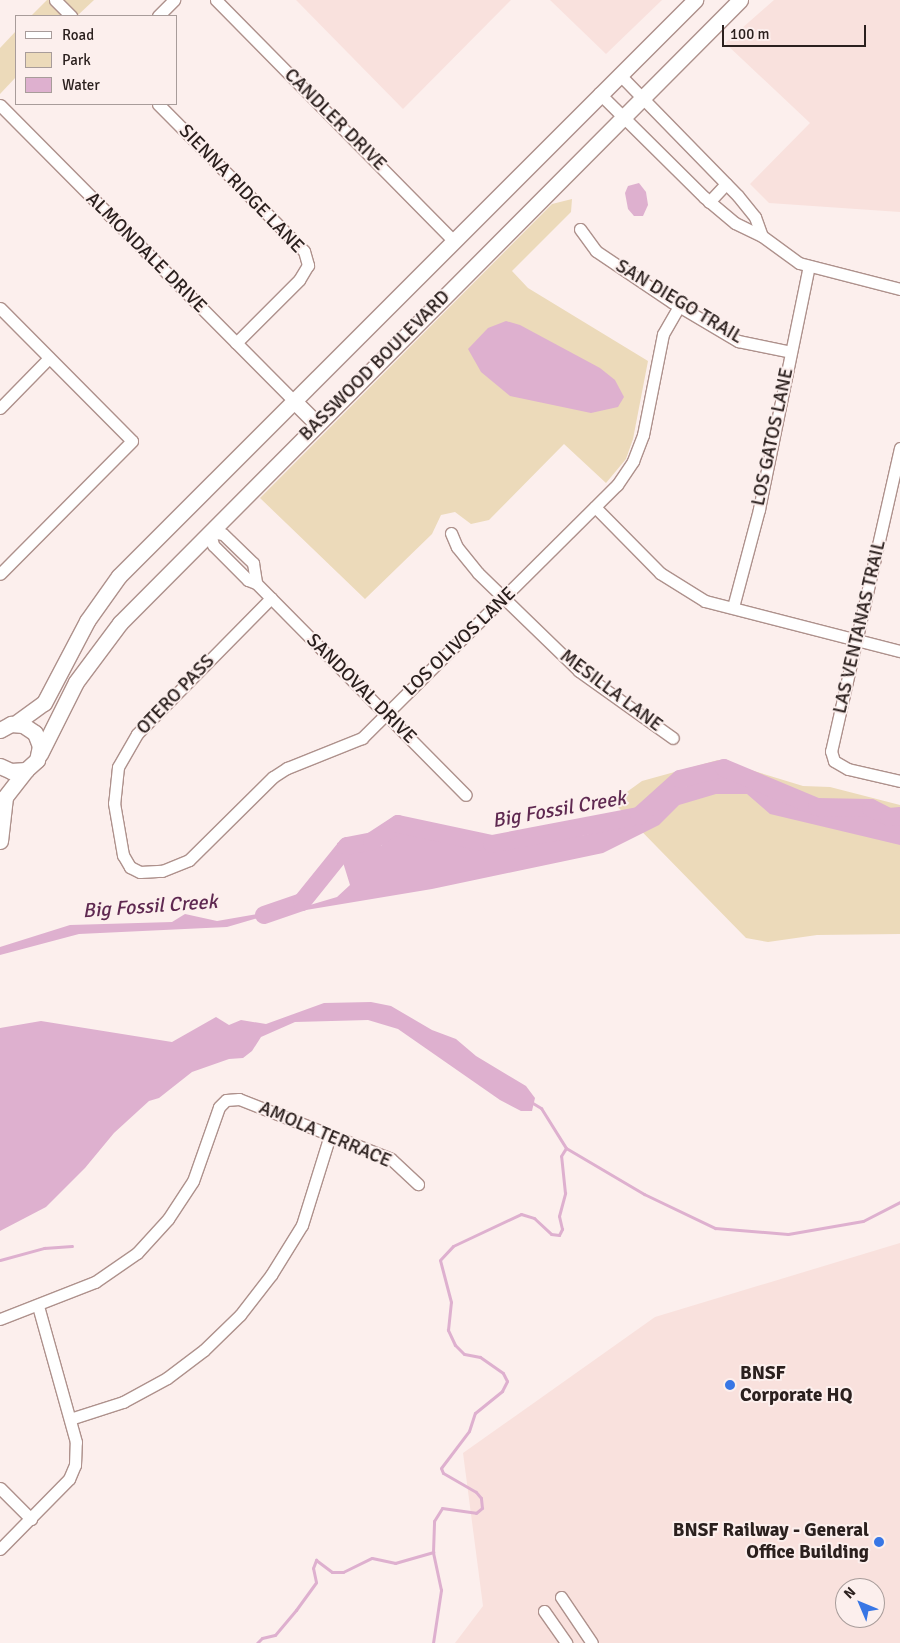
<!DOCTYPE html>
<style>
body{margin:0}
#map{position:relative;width:900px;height:1643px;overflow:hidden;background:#fcefed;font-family:Signika,sans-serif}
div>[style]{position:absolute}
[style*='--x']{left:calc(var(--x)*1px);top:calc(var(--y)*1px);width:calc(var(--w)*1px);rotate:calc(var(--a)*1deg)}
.built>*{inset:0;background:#f9e1dd}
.green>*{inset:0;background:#ecdaba}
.water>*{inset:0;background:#deb0cf}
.stream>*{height:3px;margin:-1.5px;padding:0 1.5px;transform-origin:1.5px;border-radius:1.5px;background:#deb0cf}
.river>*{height:18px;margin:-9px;padding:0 9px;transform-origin:9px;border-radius:9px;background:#deb0cf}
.roads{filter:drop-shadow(1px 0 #ae918c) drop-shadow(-1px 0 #ae918c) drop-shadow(0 1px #ae918c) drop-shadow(0 -1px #ae918c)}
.minor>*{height:11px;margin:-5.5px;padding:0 5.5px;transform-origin:5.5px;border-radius:5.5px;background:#fff}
.secondary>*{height:15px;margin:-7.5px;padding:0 7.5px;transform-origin:7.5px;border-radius:7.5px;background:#fff}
.dots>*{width:14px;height:14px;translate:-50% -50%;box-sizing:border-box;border:2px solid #fcefed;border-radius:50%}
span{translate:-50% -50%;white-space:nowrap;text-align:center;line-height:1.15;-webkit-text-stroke:4px #fcefed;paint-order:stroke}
.street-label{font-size:19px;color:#2b201e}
.poi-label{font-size:19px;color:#2b201e;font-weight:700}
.left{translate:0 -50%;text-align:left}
.right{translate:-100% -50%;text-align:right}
.water-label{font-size:20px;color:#5f2951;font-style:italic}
.legend{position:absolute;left:15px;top:15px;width:162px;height:90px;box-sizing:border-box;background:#fcefed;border:1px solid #a89c9a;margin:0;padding:6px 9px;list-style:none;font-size:15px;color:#2b201e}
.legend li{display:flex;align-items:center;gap:10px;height:25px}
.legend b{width:25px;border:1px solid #a89c9a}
.north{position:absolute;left:835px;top:1578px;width:50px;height:50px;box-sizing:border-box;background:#fcefed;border:1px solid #a89c9a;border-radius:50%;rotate:315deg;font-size:14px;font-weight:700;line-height:20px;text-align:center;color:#2b201e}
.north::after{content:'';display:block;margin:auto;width:18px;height:22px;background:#3876e5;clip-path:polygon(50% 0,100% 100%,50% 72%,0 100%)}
.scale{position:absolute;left:722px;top:25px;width:144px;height:22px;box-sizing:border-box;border:2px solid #2b201e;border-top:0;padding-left:6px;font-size:15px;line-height:18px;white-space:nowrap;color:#2b201e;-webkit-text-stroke:4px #fcefed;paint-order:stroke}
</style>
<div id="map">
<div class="built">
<div style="clip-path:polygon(296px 0,511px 0,403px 109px)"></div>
<div style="clip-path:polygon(550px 0,662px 0,606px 54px)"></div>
<div style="clip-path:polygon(774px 0,900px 0,900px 212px,769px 203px,750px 184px,810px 123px,725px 43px)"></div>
<div style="clip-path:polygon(evenodd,900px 1243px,900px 1643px,455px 1643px,483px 1606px,463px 1453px,655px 1317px,900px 1243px,845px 1588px,875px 1588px,875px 1618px,845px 1618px,845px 1588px)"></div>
</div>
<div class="green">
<div style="clip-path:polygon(47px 0,94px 0,77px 16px,31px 16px)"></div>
<div style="clip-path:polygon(16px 31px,16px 77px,0 94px,0 48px)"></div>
<div style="clip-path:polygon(572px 199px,571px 212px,512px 271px,528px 288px,648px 361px,633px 439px,626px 459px,606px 483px,564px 444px,489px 520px,471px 524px,455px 512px,441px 515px,432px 534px,365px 599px,260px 498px,552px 204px)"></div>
<div style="clip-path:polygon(718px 760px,803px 786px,830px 787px,900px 805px,900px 934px,817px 935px,768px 942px,746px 938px,613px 802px,642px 781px)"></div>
</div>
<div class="water">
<div style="clip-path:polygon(639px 183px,646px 192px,648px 205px,643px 216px,634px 216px,628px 209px,625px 193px,628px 186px)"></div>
<div style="clip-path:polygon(506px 321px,520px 325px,600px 368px,615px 380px,624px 397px,618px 407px,591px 413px,510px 396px,481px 372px,468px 349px,488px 328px)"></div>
<div style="clip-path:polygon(723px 772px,739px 776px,813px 810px,848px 816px,877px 815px,900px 824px,900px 845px,770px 814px,747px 794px,716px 794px,679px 805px,659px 825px,603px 853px,432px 889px,258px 918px,227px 927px,79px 934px,0 955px,0 947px,70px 925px,172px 922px,185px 914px,217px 921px,310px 905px,337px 897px,350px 885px,337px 843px,349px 840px,381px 846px,396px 828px,409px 834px,503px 842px,585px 835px,648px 818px,674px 791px)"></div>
<div style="clip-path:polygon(371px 1002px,391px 1006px,432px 1030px,456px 1039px,476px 1056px,526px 1086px,535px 1098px,532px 1111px,521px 1111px,500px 1100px,398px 1029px,368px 1020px,295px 1022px,261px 1037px,252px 1051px,243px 1058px,229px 1059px,192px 1072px,159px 1098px,149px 1101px,114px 1133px,85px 1168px,46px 1207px,0 1231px,0 1028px,41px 1021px,172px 1042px,216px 1017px,229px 1025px,241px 1020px,266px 1024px,324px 1003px)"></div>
</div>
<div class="stream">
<div style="--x:531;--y:1102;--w:12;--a:31"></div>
<div style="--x:541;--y:1108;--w:47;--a:58"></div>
<div style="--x:566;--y:1148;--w:91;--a:30.5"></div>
<div style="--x:644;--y:1194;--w:79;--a:25.6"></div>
<div style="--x:715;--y:1228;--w:73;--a:4.7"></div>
<div style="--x:788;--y:1234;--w:76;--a:-9.8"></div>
<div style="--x:863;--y:1221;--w:42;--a:-27.2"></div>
<div style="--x:0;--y:1260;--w:46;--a:-15.3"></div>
<div style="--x:44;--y:1248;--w:28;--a:-4"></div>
<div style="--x:257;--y:1643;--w:7;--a:-45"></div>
<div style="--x:262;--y:1638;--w:13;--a:-13"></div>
<div style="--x:275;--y:1635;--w:33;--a:-50"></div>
<div style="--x:296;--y:1610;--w:34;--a:-54"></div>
<div style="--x:316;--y:1582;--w:14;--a:-102"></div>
<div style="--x:313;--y:1568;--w:9;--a:-69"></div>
<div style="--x:316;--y:1560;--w:20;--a:37"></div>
<div style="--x:332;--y:1572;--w:11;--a:0"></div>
<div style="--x:343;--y:1572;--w:32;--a:-26"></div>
<div style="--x:372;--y:1558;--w:24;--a:12"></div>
<div style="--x:395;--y:1563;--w:40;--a:-16"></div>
<div style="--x:433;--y:1643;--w:54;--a:-81.4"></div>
<div style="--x:441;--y:1590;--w:39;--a:-102"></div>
<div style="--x:433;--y:1552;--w:31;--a:-88"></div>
<div style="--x:434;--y:1521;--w:15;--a:-58"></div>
<div style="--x:442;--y:1508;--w:34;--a:8"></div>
<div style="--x:476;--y:1513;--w:8;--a:-40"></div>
<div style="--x:482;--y:1508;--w:10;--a:-96"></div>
<div style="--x:481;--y:1498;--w:8;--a:-130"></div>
<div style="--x:476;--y:1492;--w:38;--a:-150"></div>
<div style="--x:443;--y:1473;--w:5;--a:-112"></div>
<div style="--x:441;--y:1468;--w:46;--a:-52.9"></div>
<div style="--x:469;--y:1431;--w:19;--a:-72"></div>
<div style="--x:475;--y:1413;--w:35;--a:-39"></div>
<div style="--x:502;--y:1391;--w:11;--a:-63"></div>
<div style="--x:507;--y:1381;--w:9;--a:-117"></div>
<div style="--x:503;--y:1373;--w:28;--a:-145"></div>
<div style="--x:480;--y:1357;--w:16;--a:-169"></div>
<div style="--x:464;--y:1354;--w:13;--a:-135"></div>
<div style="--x:455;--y:1345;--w:17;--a:-115"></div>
<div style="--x:448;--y:1330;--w:28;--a:-84"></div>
<div style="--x:451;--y:1302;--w:43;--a:-104.7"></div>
<div style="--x:440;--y:1260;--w:19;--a:-47"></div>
<div style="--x:453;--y:1246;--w:75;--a:-25.2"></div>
<div style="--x:521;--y:1214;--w:14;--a:17"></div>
<div style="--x:534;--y:1218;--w:23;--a:43"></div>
<div style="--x:551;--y:1234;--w:8;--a:7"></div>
<div style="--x:559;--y:1235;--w:7;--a:-63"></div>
<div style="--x:562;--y:1229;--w:13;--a:-103"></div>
<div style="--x:559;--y:1216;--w:24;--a:-75"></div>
<div style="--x:565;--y:1193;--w:37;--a:-96"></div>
<div style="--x:561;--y:1156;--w:9;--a:-58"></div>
</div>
<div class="river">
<div style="--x:264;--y:915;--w:40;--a:-18.9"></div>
<div style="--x:302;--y:902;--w:72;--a:-51.2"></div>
<div style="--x:347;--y:846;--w:25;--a:-11"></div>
<div style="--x:372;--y:841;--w:31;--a:-33"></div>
<div style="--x:398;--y:824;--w:96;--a:12"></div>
<div style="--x:492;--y:844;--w:150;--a:-10.8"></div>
<div style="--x:639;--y:816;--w:55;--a:-42.1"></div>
<div style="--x:680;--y:779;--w:45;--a:-14"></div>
<div style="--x:724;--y:768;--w:101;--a:22.8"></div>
<div style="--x:817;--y:807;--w:54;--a:1.1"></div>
<div style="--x:871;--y:808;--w:20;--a:27"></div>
<div style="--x:889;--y:817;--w:11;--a:-5"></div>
</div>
<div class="roads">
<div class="minor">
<div style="--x:55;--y:0;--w:23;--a:45"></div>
<div style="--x:216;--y:0;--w:337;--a:45.4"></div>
<div style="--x:158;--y:16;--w:23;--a:-45"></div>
<div style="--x:619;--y:74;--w:170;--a:45.7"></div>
<div style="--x:738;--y:196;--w:27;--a:51"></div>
<div style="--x:755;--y:217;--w:20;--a:70"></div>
<div style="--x:599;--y:93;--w:148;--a:44.7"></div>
<div style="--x:704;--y:197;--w:40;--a:40"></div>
<div style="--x:735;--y:223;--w:30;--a:26"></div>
<div style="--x:762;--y:236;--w:46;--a:36.1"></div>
<div style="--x:799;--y:263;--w:104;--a:14.4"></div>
<div style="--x:158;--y:104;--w:207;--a:45.2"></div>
<div style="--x:304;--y:251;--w:15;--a:74"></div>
<div style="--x:308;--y:265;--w:17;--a:121"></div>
<div style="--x:299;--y:280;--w:89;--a:135"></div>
<div style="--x:0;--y:105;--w:416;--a:45.2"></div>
<div style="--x:709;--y:202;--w:25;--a:-47"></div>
<div style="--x:580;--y:229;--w:27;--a:54"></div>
<div style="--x:596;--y:251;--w:92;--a:33.9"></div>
<div style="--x:672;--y:302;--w:77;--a:30.6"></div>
<div style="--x:738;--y:341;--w:54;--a:11.7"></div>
<div style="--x:0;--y:308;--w:187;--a:45.2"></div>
<div style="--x:132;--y:441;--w:187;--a:134.8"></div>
<div style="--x:0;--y:408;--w:70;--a:-45.6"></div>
<div style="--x:900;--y:448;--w:311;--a:102.8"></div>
<div style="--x:831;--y:751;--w:10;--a:73"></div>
<div style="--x:834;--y:761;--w:16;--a:30"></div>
<div style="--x:848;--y:769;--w:53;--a:13"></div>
<div style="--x:595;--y:507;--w:93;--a:45.4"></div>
<div style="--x:660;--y:573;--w:53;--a:31.9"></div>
<div style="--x:705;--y:601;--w:201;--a:14.4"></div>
<div style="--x:210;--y:532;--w:13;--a:9"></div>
<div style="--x:223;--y:534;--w:42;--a:44"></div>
<div style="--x:253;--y:563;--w:20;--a:81"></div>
<div style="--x:256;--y:583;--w:9;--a:-159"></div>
<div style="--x:248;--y:580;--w:49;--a:-135"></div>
<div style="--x:213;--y:545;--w:13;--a:-103"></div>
<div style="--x:451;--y:533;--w:15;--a:67"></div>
<div style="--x:457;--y:547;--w:33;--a:51"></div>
<div style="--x:478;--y:573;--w:141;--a:44.1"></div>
<div style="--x:579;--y:671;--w:115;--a:35.5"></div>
<div style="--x:256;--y:583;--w:298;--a:45.3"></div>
<div style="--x:271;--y:598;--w:191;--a:134.6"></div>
<div style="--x:137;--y:734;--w:38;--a:120"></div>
<div style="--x:118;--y:767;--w:36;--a:96"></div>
<div style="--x:114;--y:803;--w:53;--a:80.2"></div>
<div style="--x:123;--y:855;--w:14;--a:60"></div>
<div style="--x:130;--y:867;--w:11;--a:27"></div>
<div style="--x:140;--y:872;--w:22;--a:-3"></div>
<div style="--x:162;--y:871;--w:29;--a:-22"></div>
<div style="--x:189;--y:860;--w:118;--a:-44.7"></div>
<div style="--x:273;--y:777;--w:17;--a:-33"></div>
<div style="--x:287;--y:768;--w:81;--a:-21.8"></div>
<div style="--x:362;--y:738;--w:359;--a:-44.8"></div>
<div style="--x:617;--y:485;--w:29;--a:-56"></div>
<div style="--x:633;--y:461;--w:28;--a:-69"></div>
<div style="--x:643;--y:435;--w:103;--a:-78.8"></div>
<div style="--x:663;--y:334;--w:32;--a:-60"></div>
<div style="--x:733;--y:607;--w:101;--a:-75.1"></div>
<div style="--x:759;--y:509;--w:248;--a:-78.4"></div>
<div style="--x:0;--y:1319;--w:102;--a:-21.3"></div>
<div style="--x:95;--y:1282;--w:51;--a:-34.6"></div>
<div style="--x:137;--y:1253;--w:46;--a:-47.6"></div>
<div style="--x:168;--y:1219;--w:45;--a:-56.7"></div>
<div style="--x:193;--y:1181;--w:78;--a:-70.6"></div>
<div style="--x:219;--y:1107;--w:10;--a:-45"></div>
<div style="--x:226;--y:1100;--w:13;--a:-4"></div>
<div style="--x:239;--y:1099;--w:163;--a:21.5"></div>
<div style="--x:391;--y:1159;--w:37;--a:43"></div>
<div style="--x:70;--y:1419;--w:56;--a:-17.8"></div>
<div style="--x:123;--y:1402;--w:50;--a:-28.6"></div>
<div style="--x:167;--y:1378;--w:46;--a:-37.1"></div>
<div style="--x:204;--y:1350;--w:50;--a:-44.2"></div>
<div style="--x:240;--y:1315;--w:51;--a:-52.2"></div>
<div style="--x:271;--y:1275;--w:59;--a:-58.2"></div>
<div style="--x:302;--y:1225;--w:94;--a:-72.7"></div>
<div style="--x:0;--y:1488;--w:44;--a:45"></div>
<div style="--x:0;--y:1549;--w:98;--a:-45.4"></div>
<div style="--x:69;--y:1479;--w:15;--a:-67"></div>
<div style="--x:75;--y:1465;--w:23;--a:-88"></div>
<div style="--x:76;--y:1442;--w:141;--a:-105.6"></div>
<div style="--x:561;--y:1597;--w:55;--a:56"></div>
<div style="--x:544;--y:1611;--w:39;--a:55"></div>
</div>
<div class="secondary">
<div style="--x:293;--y:400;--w:34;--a:45"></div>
<div style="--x:16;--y:723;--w:34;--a:-36"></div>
<div style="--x:44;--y:703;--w:93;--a:-62.3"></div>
<div style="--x:87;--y:621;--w:55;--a:-54.6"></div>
<div style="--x:119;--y:576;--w:815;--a:-45"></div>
<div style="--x:0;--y:730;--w:13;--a:-29"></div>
<div style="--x:11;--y:724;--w:12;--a:5"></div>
<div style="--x:23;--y:725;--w:14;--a:34"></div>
<div style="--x:35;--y:733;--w:14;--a:69"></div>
<div style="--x:40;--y:746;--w:14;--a:102"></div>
<div style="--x:37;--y:760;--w:15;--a:138"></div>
<div style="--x:26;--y:770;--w:15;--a:176"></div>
<div style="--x:11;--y:771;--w:12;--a:-156"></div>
<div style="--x:40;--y:754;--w:80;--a:-63.4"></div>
<div style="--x:76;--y:682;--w:74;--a:-53.3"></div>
<div style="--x:120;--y:623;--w:879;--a:-45.14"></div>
<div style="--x:0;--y:841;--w:44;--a:-83.5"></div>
<div style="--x:5;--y:797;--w:34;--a:-52"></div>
</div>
</div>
<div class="dots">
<div style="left:730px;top:1385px;background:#3876e5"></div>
<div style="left:879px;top:1542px;background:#3876e5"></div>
</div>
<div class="street-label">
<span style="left:335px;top:120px;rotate:45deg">CANDLER DRIVE</span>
<span style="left:241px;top:189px;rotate:46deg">SIENNA RIDGE LANE</span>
<span style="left:146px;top:253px;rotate:45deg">ALMONDALE DRIVE</span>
<span style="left:679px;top:302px;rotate:31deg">SAN DIEGO TRAIL</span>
<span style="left:375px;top:366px;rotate:-45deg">BASSWOOD BOULEVARD</span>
<span style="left:773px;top:437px;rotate:-78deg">LOS GATOS LANE</span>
<span style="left:860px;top:627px;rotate:-77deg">LAS VENTANAS TRAIL</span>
<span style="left:460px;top:642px;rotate:-44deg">LOS OLIVOS LANE</span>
<span style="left:361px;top:689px;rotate:45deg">SANDOVAL DRIVE</span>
<span style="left:611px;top:691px;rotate:37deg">MESILLA LANE</span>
<span style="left:176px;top:695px;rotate:-46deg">OTERO PASS</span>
<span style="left:325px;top:1135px;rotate:23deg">AMOLA TERRACE</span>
</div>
<div class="poi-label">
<span class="left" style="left:740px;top:1385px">BNSF<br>Corporate HQ</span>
<span class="right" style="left:869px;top:1542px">BNSF Railway - General<br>Office Building</span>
</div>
<div class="water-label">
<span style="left:559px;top:809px;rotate:-10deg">Big Fossil Creek</span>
<span style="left:150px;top:906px;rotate:-4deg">Big Fossil Creek</span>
</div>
<ul class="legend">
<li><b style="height:6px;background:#fff"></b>Road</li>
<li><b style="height:14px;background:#ecdaba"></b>Park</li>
<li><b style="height:14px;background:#deb0cf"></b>Water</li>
</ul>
<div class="north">N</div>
<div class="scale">100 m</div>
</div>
